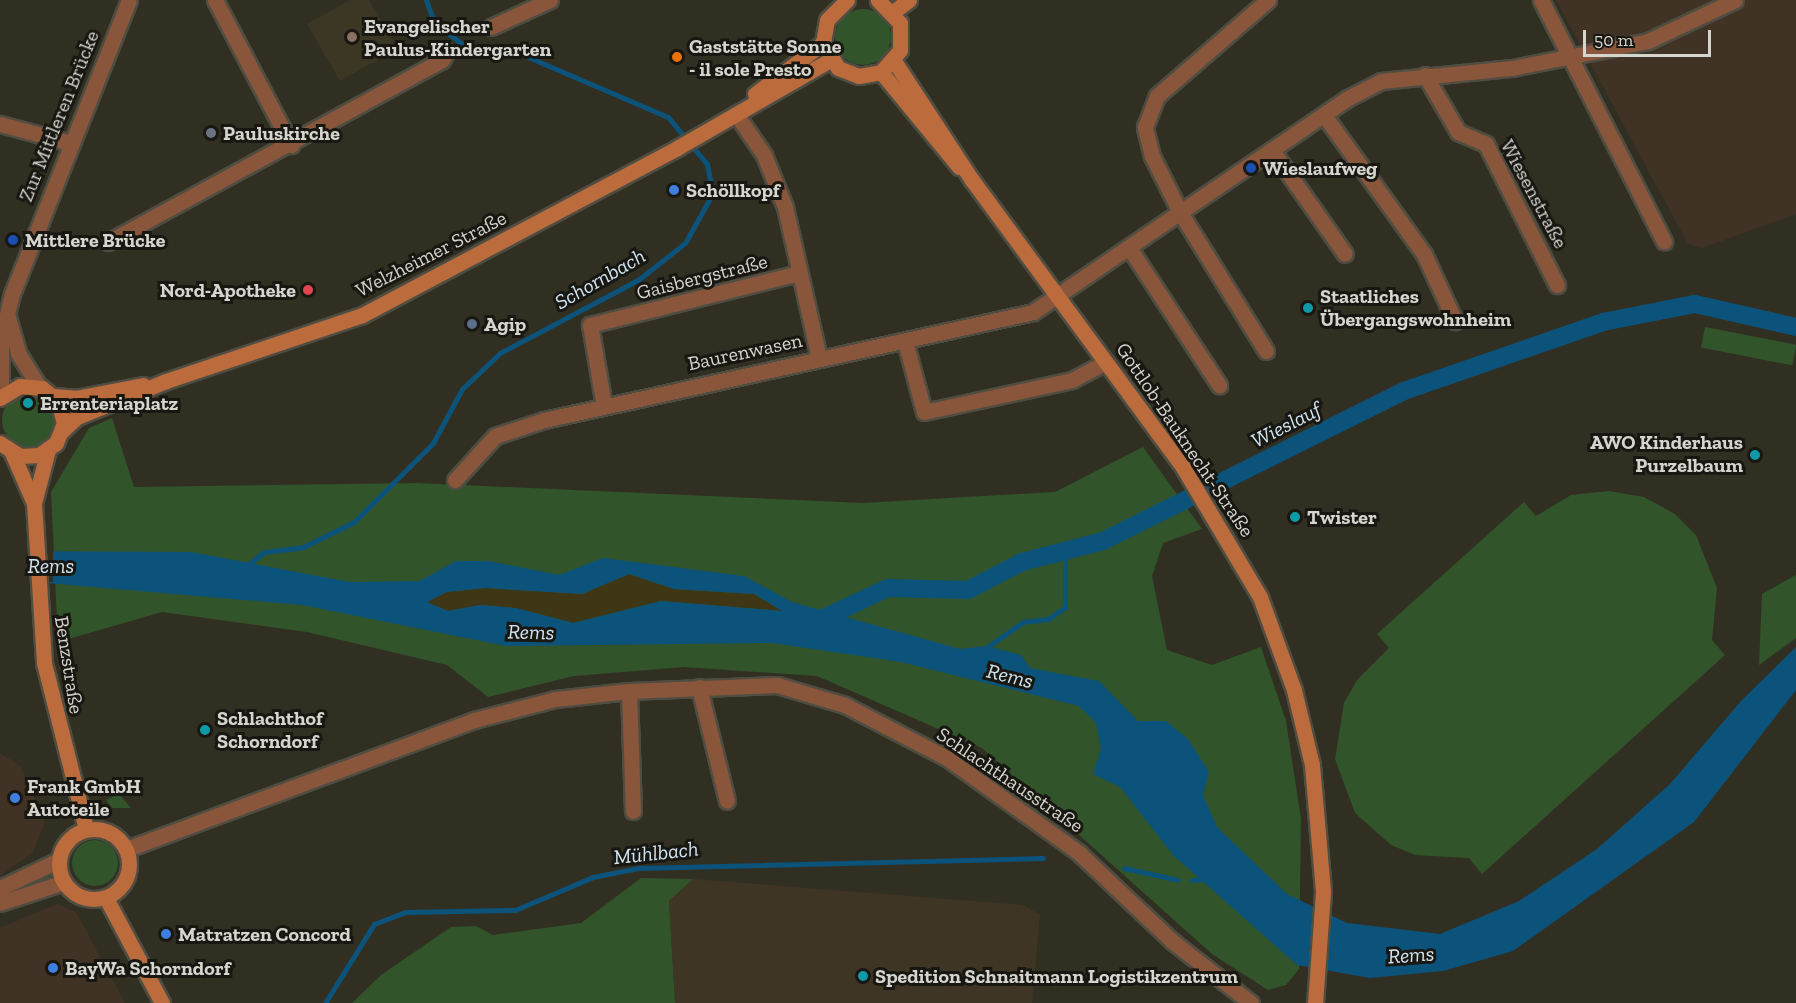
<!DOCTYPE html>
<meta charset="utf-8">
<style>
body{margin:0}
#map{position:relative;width:1796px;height:1003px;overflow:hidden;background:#312f22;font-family:"Zilla Slab",serif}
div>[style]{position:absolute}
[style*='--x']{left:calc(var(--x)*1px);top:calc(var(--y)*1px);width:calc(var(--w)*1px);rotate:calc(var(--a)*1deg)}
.commercial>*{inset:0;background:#403325}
.industrial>*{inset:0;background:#3e3524}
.built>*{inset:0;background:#3b3724}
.green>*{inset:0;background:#32542a;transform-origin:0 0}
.round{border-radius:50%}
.sand>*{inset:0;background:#3e3615}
.water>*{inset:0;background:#0c537b}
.pier>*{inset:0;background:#312f22;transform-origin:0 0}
.stream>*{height:5px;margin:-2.5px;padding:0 2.5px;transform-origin:2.5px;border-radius:2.5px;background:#0c537b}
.canal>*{height:18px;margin:-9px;padding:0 9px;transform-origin:9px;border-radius:9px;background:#0c537b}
.roads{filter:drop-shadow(2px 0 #4f4d41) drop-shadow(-2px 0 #4f4d41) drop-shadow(0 2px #4f4d41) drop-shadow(0 -2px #4f4d41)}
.street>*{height:15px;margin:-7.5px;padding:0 7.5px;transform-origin:7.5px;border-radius:7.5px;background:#89563b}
.secondary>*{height:15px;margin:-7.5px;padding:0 7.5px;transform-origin:7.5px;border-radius:7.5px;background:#bc6b3d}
.secondary>.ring{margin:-7.5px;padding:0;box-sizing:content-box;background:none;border:15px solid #bc6b3d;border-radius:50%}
.dots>*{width:16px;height:16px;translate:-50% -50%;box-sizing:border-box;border:3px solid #181711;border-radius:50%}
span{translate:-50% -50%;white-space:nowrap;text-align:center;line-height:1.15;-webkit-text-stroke:6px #181711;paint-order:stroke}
.poi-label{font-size:20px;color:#d6d5cd;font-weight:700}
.left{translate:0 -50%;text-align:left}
.right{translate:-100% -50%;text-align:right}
.street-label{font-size:20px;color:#d6d5cd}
.water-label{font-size:21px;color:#d1e5f3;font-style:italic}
.scale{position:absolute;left:1583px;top:30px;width:128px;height:27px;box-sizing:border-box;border:3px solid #d6d5cd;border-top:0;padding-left:8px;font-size:18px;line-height:21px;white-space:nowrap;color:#d6d5cd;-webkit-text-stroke:4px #181711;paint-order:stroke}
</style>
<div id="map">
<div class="commercial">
<div style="clip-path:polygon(1556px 0,1796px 0,1796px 214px,1702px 248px,1688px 244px)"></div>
<div style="clip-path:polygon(0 753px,20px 766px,45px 822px,33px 852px,0 876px)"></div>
<div style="clip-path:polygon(57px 904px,76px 912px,125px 1003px,0 1003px,0 928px)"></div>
</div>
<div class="industrial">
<div style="clip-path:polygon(693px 879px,1023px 905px,1040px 915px,1032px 1003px,675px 1003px,669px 901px)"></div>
</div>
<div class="built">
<div style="clip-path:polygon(350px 0,369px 0,397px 49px,340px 81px,307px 24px)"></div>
</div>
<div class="green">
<div class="round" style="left:835px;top:9px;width:56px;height:56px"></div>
<div style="left:1705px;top:327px;width:93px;height:21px;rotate:11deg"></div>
<div class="round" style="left:2px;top:393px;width:54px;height:54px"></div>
<div style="clip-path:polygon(112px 418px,134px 487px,417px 483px,863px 503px,1055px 492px,1143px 447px,1202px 529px,1163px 543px,1152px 576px,1167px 650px,1212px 665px,1261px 647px,1286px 721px,1301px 819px,1299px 969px,1286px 985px,1268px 990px,1212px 954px,982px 748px,817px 676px,684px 667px,574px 676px,488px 697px,447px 665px,307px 632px,162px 612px,58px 642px,51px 492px,89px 428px)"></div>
<div style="clip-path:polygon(1609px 491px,1644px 497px,1675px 514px,1696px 535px,1717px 588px,1712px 640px,1725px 655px,1482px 874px,1469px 858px,1415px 855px,1391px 845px,1355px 813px,1335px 759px,1344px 703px,1357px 680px,1389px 648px,1377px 634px,1524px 502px,1536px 516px,1571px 495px)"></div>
<div style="clip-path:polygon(1796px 575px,1796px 638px,1759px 665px,1762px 594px)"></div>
<div style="clip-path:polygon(119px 794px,131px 808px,112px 808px,106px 800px)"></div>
<div class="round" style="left:72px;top:840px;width:46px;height:46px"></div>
<div style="clip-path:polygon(641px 878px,693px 879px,669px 901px,675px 1003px,352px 1003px,381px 975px,451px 927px,476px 926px,493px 935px,581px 923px)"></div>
</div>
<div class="sand">
<div style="clip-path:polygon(629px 574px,674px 589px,754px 594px,783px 611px,661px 601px,573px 623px,516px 608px,480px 605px,448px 611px,426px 602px,447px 592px,485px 588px,582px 594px)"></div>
</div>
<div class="water">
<div style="clip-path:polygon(evenodd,0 551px,191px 552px,350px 582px,420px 581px,456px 561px,489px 561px,559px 575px,603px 558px,744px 576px,792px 602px,960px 649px,987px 646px,1021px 655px,1030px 668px,1099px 681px,1138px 721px,1166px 721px,1188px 739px,1209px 772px,1203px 795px,1217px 827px,1287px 894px,1347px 923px,1440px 934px,1519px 901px,1597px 849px,1670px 784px,1741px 701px,1796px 647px,1796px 690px,1694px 822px,1513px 951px,1443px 971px,1370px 978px,1297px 965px,1173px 855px,1120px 787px,1093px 774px,1101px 749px,1096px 723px,1079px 706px,901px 662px,772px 643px,506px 646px,302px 605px,0 579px,0 551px,629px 574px,674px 589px,754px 594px,782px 611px,661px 601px,573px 623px,516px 608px,480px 605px,448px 611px,427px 602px,447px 592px,485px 588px,582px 594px,629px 574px)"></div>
</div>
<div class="pier">
<div style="left:0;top:548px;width:53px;height:34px"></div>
</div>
<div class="stream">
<div style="--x:245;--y:567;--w:24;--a:-38"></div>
<div style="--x:264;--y:552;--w:39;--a:-7"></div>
<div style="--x:303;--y:547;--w:57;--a:-26.1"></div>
<div style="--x:354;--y:522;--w:112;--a:-45"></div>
<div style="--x:433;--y:443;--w:61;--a:-61.8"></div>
<div style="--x:462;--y:389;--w:52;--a:-43.5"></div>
<div style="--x:500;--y:353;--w:156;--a:-27.9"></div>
<div style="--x:638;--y:280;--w:60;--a:-38.2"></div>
<div style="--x:685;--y:243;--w:57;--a:-60.8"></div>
<div style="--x:713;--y:193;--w:30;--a:-102"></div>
<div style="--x:707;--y:164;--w:61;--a:-129.7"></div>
<div style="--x:668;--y:117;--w:158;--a:-156.8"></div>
<div style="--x:523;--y:55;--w:62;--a:-169.8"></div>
<div style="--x:462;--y:44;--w:36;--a:-142"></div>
<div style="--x:434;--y:22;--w:23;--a:-110"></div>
<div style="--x:983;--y:650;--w:49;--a:-35"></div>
<div style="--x:1023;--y:622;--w:25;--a:-7"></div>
<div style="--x:1048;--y:619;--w:21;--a:-35"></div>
<div style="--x:1065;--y:607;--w:56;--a:-90"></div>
<div style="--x:1124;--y:868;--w:55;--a:12.5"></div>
<div style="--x:1192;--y:880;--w:13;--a:-4"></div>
<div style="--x:325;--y:1003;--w:93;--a:-58.2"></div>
<div style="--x:374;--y:924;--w:34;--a:-21"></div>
<div style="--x:406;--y:912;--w:109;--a:-1.1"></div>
<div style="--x:515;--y:910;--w:85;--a:-22.9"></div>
<div style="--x:593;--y:877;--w:46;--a:-11.3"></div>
<div style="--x:638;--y:868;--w:405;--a:-1.4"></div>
</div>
<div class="canal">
<div style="--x:811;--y:624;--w:85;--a:-25.1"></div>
<div style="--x:888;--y:588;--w:80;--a:1.4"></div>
<div style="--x:968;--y:590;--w:61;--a:-27.4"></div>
<div style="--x:1022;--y:562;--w:84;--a:-14.5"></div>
<div style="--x:1103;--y:541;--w:336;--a:-26.5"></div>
<div style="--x:1404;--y:391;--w:211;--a:-19.1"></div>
<div style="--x:1603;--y:322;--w:94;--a:-11.1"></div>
<div style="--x:1695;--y:304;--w:104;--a:12.8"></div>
</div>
<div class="roads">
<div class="street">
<div style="--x:215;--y:0;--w:164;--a:62.3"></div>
<div style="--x:1541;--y:0;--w:271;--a:63"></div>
<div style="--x:491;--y:27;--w:65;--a:-24.6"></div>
<div style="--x:1425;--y:75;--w:66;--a:59.9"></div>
<div style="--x:1458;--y:132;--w:30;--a:23"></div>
<div style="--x:1486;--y:144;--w:158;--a:63.3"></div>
<div style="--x:736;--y:114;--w:50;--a:55.7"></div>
<div style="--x:764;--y:155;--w:56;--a:68"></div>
<div style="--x:785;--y:207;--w:155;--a:77.3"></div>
<div style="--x:1324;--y:115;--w:171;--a:54.3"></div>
<div style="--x:1424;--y:254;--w:74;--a:65.2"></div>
<div style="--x:0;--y:124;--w:73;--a:15.2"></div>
<div style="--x:1274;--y:153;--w:123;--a:54.9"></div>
<div style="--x:108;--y:242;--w:380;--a:-28.6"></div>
<div style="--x:442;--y:60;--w:10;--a:-61"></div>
<div style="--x:1130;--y:249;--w:163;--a:56.8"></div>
<div style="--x:8;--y:317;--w:37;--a:74"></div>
<div style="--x:18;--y:353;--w:40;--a:58"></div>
<div style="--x:905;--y:341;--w:73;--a:75"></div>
<div style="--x:924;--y:412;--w:151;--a:-12.2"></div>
<div style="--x:1072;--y:380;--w:38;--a:-28"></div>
<div style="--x:1266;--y:351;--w:161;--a:-121.8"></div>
<div style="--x:1181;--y:214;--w:65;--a:-116.6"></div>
<div style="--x:1152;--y:156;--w:30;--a:-104"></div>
<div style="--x:1145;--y:127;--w:33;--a:-69"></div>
<div style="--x:1157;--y:96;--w:147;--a:-40.9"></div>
<div style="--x:1;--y:397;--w:58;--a:-90"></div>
<div style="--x:1;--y:339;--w:46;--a:-76.3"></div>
<div style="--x:12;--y:294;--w:316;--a:-68.3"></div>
<div style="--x:604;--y:406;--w:82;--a:-99.8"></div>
<div style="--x:590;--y:325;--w:215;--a:-14"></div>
<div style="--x:455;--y:480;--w:59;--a:-47.7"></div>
<div style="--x:495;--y:436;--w:52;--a:-18.1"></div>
<div style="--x:544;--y:420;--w:501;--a:-12.45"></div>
<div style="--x:1033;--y:312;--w:379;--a:-34.2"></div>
<div style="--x:1346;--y:99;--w:39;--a:-27"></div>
<div style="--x:1381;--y:81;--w:132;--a:-5.7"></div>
<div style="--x:1512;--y:68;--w:139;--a:-11.2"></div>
<div style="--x:1648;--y:41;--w:96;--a:-25.2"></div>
<div style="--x:699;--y:687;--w:117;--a:76.2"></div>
<div style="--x:629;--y:691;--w:120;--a:88.1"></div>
<div style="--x:127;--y:849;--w:370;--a:-20.4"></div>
<div style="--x:474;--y:720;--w:84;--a:-14.5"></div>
<div style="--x:555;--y:699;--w:74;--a:-6.2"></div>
<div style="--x:629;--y:691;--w:148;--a:-2.3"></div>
<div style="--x:777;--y:685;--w:71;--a:16.4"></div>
<div style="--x:845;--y:705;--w:115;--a:27.5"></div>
<div style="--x:947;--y:758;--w:163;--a:35.7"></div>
<div style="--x:1079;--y:853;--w:128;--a:43.4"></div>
<div style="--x:1172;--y:941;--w:100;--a:38.1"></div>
<div style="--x:0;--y:888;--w:65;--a:-25.4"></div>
<div style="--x:0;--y:903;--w:67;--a:-18.2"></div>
</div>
<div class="secondary">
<div style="--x:847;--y:0;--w:28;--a:135"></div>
<div style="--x:827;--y:20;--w:23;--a:100"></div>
<div style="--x:823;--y:43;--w:29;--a:59"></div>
<div style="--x:838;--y:68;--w:22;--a:21"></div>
<div style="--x:859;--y:76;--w:22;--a:-10"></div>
<div style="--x:881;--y:72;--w:29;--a:-49"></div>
<div style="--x:900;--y:50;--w:27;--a:-90"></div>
<div style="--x:900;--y:23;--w:32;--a:-134"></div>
<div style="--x:893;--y:12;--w:20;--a:-37"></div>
<div style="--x:894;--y:61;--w:142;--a:56.8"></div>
<div style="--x:972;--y:180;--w:358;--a:53.7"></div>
<div style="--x:1184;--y:469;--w:149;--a:59.3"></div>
<div style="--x:1260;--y:597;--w:99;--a:69.9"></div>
<div style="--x:1294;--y:690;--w:77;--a:76.5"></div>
<div style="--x:1312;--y:765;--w:127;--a:85"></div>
<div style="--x:1323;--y:892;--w:111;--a:94.1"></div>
<div style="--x:881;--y:72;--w:123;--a:50.6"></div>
<div style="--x:755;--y:94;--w:85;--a:-36.9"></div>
<div style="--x:54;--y:396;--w:21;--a:5"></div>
<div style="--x:75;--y:398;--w:69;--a:-10.8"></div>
<div style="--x:0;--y:398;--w:23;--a:-31"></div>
<div style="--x:20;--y:386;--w:22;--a:5"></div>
<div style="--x:42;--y:388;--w:21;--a:39"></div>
<div style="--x:58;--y:401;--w:23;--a:75"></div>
<div style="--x:64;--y:423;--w:22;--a:112"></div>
<div style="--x:56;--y:443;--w:21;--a:145"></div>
<div style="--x:39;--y:455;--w:19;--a:177"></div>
<div style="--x:20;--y:456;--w:24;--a:-147"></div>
<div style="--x:63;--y:430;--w:19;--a:-43"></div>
<div style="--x:77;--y:417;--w:96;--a:-22"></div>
<div style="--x:166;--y:381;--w:207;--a:-18.6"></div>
<div style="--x:362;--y:315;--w:357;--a:-27.9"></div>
<div style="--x:677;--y:148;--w:177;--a:-29.9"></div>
<div style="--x:12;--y:453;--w:55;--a:66.3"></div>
<div style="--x:34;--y:503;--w:160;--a:86.4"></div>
<div style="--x:44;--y:663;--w:171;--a:75.8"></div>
<div style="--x:34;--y:503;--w:55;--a:-75.2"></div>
<div class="ring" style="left:59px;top:829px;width:55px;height:55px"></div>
<div style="--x:106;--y:898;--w:119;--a:61.9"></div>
</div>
</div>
<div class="dots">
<div style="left:352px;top:37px;background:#8d6e63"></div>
<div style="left:677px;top:57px;background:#e8710a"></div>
<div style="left:211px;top:133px;background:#6b7280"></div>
<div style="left:1251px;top:168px;background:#1a4fb4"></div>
<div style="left:674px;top:190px;background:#3f7fe0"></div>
<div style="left:13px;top:240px;background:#1a4fb4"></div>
<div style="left:308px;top:290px;background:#e0444e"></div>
<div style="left:1308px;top:308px;background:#0f9aa8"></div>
<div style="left:472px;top:324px;background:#5c6f8a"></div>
<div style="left:28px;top:403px;background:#0f9aa8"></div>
<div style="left:1755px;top:455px;background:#0f9aa8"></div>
<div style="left:1295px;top:517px;background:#0f9aa8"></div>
<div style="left:205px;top:730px;background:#0f9aa8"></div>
<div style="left:15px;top:798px;background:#3f7fe0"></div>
<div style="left:166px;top:934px;background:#3f7fe0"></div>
<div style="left:53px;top:968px;background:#3f7fe0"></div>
<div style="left:863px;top:976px;background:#0f9aa8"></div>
</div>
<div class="poi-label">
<span class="left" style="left:364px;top:38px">Evangelischer<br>Paulus-Kindergarten</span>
<span class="left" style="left:689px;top:58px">Gaststätte Sonne<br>- il sole Presto</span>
<span class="left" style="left:223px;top:133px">Pauluskirche</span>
<span class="left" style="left:1263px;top:168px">Wieslaufweg</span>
<span class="left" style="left:686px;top:190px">Schöllkopf</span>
<span class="left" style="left:25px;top:240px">Mittlere Brücke</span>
<span class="right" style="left:296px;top:290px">Nord-Apotheke</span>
<span class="left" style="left:1320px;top:308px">Staatliches<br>Übergangswohnheim</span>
<span class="left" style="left:484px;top:324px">Agip</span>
<span class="left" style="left:40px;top:403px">Errenteriaplatz</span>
<span class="right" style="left:1743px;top:454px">AWO Kinderhaus<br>Purzelbaum</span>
<span class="left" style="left:1307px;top:517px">Twister</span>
<span class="left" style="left:217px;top:730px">Schlachthof<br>Schorndorf</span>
<span class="left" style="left:27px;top:798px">Frank GmbH<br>Autoteile</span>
<span class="left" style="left:178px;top:934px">Matratzen Concord</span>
<span class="left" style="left:65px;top:968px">BayWa Schorndorf</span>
<span class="left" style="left:875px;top:976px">Spedition Schnaitmann Logistikzentrum</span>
</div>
<div class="street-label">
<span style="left:59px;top:116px;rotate:-68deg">Zur Mittleren Brücke</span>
<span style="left:1534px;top:194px;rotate:62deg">Wiesenstraße</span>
<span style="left:431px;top:254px;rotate:-27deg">Welzheimer Straße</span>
<span style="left:702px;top:277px;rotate:-14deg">Gaisbergstraße</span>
<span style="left:745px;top:352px;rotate:-12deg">Baurenwasen</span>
<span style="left:1185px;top:440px;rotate:56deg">Gottlob-Bauknecht-Straße</span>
<span style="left:69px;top:665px;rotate:81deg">Benzstraße</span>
<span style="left:1010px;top:780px;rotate:34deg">Schlachthausstraße</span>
</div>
<div class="water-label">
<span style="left:600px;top:279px;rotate:-30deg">Schornbach</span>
<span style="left:1286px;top:425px;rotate:-27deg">Wieslauf</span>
<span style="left:51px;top:566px">Rems</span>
<span style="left:531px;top:632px;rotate:1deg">Rems</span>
<span style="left:1010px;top:676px;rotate:14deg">Rems</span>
<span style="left:656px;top:853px;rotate:-6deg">Mühlbach</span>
<span style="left:1411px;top:955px;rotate:-4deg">Rems</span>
</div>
<div class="scale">50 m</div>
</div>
